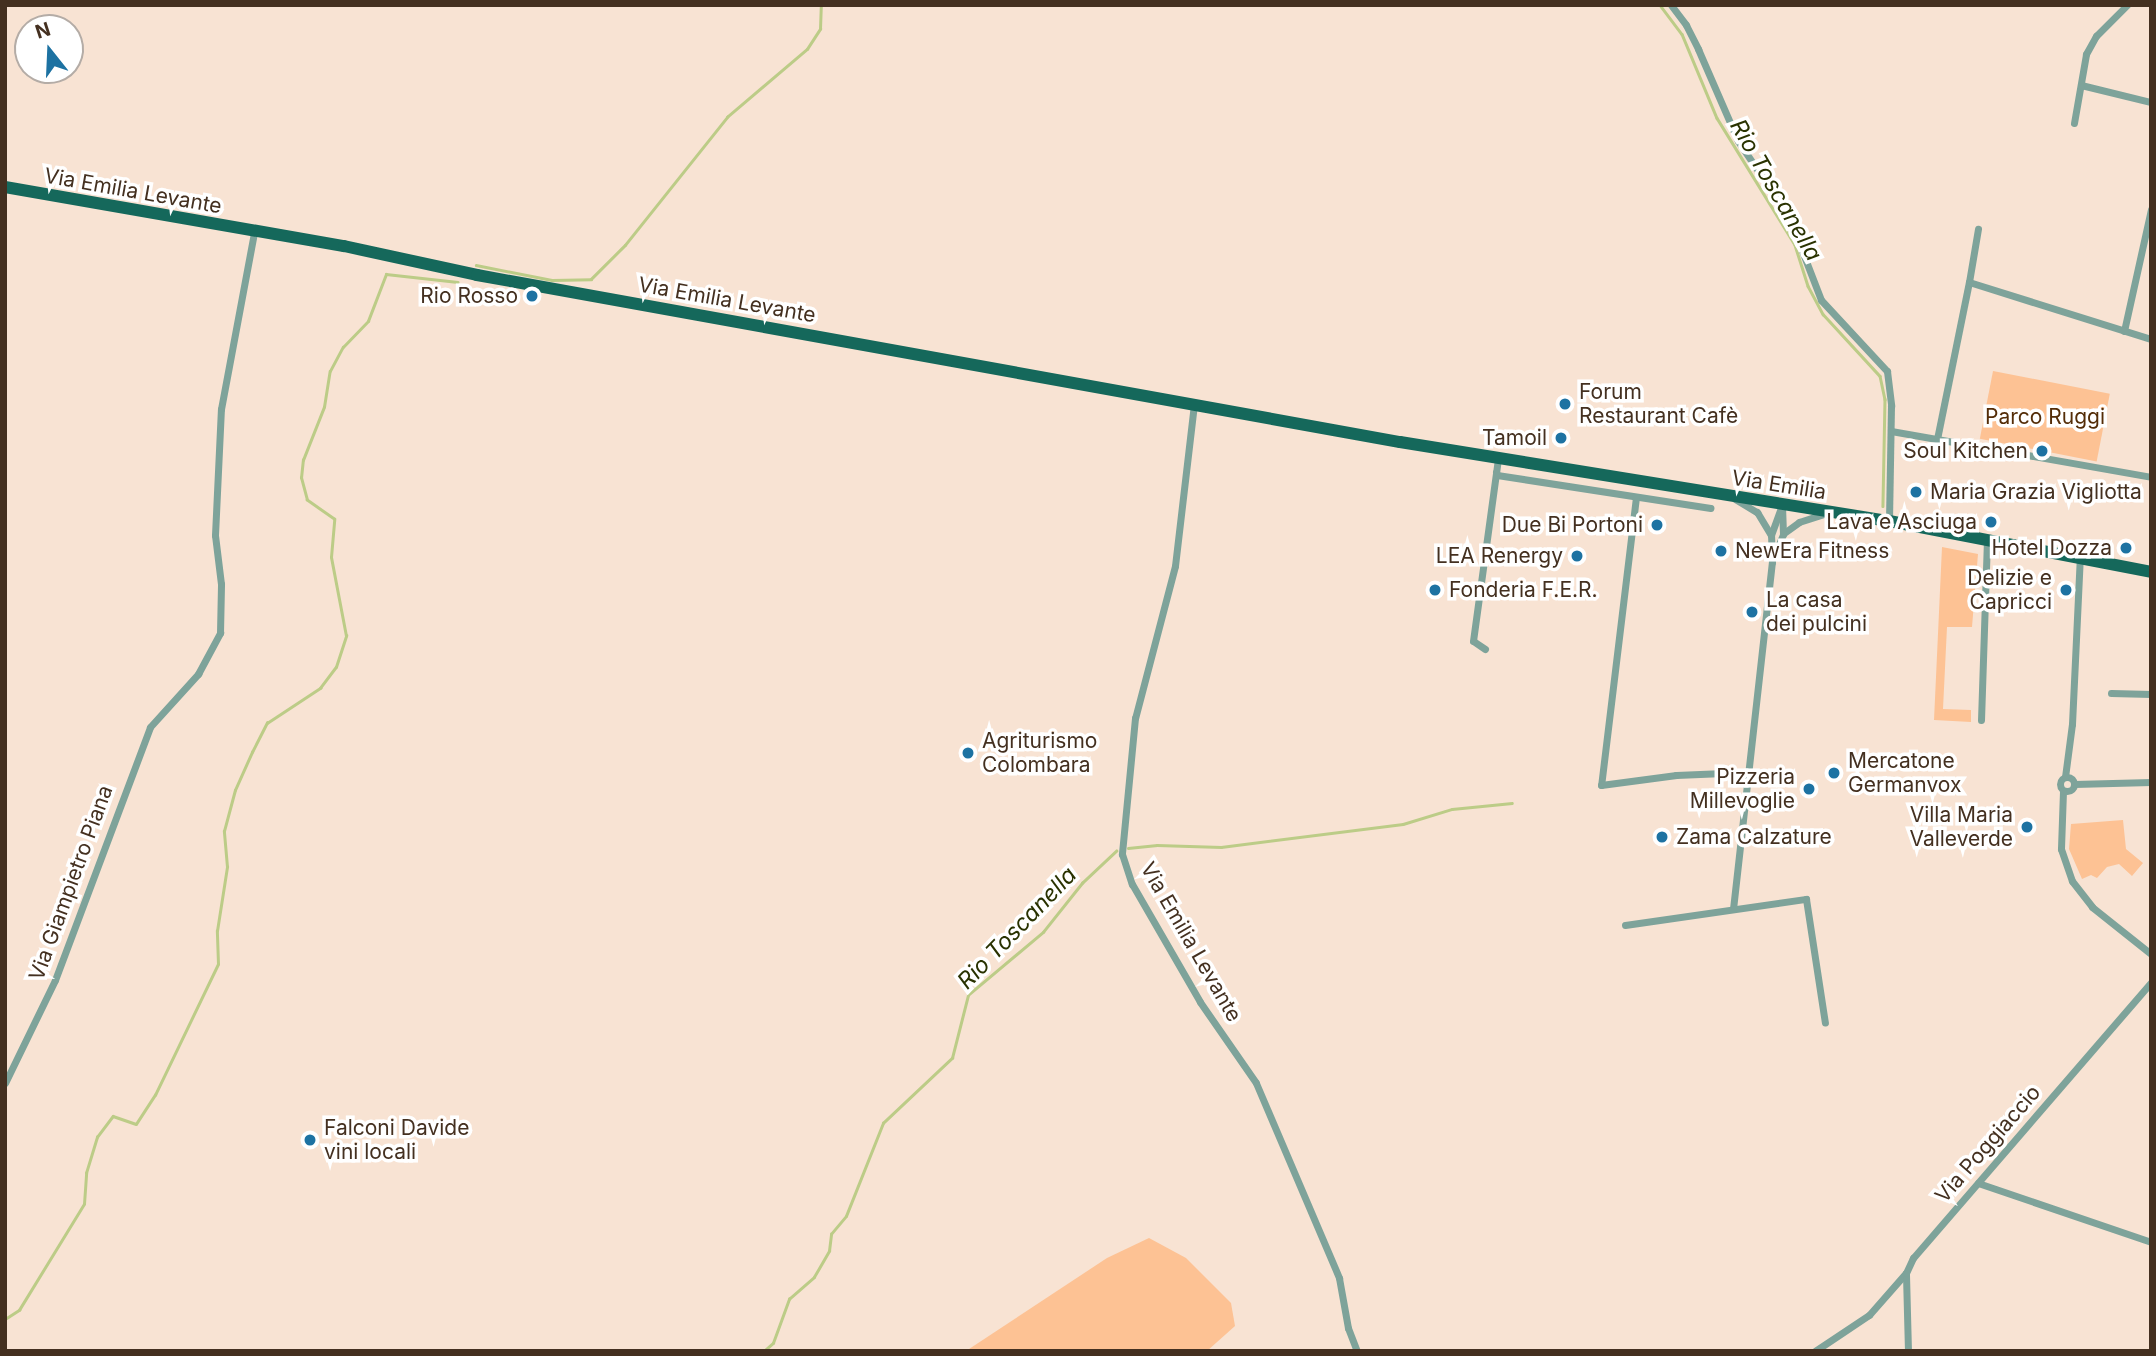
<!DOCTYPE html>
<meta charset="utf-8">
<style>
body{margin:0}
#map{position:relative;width:2156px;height:1356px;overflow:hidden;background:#f8e3d3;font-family:Inter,sans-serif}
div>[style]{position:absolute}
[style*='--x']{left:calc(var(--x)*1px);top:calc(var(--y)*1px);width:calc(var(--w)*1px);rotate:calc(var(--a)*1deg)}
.green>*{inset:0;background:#fdc294;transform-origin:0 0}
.stream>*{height:2.5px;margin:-1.25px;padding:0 1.25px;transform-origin:1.25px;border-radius:1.25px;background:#bccc87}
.street>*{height:7px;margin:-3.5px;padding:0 3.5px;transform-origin:3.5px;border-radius:3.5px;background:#7ea39a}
.street>.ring{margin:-3.5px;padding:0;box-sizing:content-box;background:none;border:7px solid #7ea39a;border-radius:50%}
.primary>*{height:12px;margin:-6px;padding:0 6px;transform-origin:6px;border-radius:6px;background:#15685b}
.dots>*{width:19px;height:19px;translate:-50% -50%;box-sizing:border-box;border:4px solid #fff;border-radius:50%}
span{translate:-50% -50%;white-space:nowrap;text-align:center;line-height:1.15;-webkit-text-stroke:7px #fff;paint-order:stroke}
.street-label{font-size:21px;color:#443020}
.poi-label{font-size:21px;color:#443020}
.right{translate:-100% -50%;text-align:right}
.left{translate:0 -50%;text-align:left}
.park-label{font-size:21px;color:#542d08}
.water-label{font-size:23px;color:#293200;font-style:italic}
.frame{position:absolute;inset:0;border:7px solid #443020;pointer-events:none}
.north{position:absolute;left:14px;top:14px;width:70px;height:70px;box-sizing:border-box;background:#fff;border:2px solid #b4aca6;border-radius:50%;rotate:342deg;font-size:19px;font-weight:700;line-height:28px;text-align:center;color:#443020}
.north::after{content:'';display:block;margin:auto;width:24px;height:32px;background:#1d72a2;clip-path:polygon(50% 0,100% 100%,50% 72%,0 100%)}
</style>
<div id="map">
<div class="green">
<div style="left:1993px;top:371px;width:119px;height:69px;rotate:11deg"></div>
<div style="clip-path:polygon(1942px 547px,1978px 554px,1972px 627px,1947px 627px,1943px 709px,1971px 710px,1971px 722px,1934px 720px)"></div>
<div style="clip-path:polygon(2123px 820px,2126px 849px,2143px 863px,2132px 876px,2119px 864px,2107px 867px,2097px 878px,2091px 875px,2082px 879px,2069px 849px,2071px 824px)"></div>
<div style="clip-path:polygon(1149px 1238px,1186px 1258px,1231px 1303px,1235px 1326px,1207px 1351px,966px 1351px,1107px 1258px)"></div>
</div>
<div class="stream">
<div style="--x:1660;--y:5;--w:36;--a:53"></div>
<div style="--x:1682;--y:34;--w:91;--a:67.4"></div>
<div style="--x:1717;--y:118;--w:149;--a:58.4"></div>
<div style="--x:1795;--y:245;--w:43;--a:72.4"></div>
<div style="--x:1808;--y:286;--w:32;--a:62"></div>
<div style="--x:1823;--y:314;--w:84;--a:47.4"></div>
<div style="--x:1880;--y:376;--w:24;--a:78"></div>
<div style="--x:1885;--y:399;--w:107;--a:91.1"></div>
<div style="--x:476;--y:265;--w:77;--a:11.2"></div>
<div style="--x:552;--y:280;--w:39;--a:-1"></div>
<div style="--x:591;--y:279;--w:48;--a:-45"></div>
<div style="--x:625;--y:245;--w:164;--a:-51.4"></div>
<div style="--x:727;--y:117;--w:105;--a:-40.4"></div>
<div style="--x:807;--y:49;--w:24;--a:-57"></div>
<div style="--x:820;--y:29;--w:24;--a:-88"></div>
<div style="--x:1128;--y:848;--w:29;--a:-6"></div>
<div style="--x:1157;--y:845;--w:64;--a:1.8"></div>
<div style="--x:1221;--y:847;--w:183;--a:-7.2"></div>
<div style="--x:1403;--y:824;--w:51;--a:-17"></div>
<div style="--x:1452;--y:809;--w:60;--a:-5.7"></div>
<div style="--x:5;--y:1319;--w:17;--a:-33"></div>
<div style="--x:19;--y:1310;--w:124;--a:-58.5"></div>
<div style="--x:84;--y:1204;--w:31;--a:-86"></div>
<div style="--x:86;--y:1173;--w:38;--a:-73"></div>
<div style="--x:97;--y:1137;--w:26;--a:-53"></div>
<div style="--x:113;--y:1116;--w:24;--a:19"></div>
<div style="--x:136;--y:1124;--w:35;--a:-57"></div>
<div style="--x:155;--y:1095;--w:145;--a:-64.3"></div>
<div style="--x:218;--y:964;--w:33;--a:-92"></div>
<div style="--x:217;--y:931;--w:65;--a:-81.1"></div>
<div style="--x:227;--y:867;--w:36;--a:-95"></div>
<div style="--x:224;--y:831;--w:42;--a:-75"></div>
<div style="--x:235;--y:790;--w:42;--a:-65.9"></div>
<div style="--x:252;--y:752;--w:33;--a:-63"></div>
<div style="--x:267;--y:723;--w:64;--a:-33.4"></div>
<div style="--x:320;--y:688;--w:26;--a:-53"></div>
<div style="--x:336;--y:667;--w:33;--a:-72"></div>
<div style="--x:346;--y:636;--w:80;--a:-100.8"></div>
<div style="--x:331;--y:557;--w:38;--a:-85"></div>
<div style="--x:334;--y:519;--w:33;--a:-145"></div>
<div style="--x:307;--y:500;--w:23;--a:-105"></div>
<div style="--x:301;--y:478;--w:18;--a:-84"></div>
<div style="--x:303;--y:460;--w:57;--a:-68.4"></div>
<div style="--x:324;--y:407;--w:36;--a:-81"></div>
<div style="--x:330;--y:371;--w:27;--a:-62"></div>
<div style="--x:343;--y:347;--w:36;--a:-46"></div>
<div style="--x:368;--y:321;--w:50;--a:-69"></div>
<div style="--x:386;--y:274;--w:72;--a:6.3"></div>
<div style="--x:764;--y:1351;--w:12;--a:-42"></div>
<div style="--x:773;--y:1343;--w:47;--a:-70"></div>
<div style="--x:789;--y:1299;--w:33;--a:-41"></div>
<div style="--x:814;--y:1277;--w:30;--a:-60"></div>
<div style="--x:829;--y:1251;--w:17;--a:-83"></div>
<div style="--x:831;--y:1234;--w:23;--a:-50"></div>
<div style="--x:846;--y:1216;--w:100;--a:-68.3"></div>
<div style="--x:883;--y:1123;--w:95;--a:-43.3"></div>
<div style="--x:952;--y:1058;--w:65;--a:-75.7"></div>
<div style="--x:968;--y:995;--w:98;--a:-40"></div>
<div style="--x:1043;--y:932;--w:63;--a:-51.5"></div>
<div style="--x:1082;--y:883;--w:47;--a:-43.3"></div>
</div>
<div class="street">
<div style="--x:1671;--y:5;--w:25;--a:53"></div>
<div style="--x:1686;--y:25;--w:27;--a:63"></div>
<div style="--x:1698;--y:49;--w:100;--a:66.5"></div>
<div style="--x:1738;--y:141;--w:92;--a:56.1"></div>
<div style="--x:1789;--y:217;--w:89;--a:68.9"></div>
<div style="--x:1821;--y:300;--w:97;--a:47.1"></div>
<div style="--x:1887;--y:371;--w:35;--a:83"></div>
<div style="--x:1891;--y:406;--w:115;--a:91"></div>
<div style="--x:2081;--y:85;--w:72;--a:13.7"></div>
<div style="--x:2074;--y:123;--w:70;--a:-80.1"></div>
<div style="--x:2086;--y:54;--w:21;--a:-61"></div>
<div style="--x:2096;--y:36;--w:44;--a:-45"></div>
<div style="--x:1969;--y:282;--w:54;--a:-80.4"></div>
<div style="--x:2124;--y:331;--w:125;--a:-77.5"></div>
<div style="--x:1194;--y:404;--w:163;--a:96.7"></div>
<div style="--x:1175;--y:566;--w:157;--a:104.7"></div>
<div style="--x:1135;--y:718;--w:137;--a:95.5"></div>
<div style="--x:1122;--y:854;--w:32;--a:72"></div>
<div style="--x:1132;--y:884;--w:136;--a:60"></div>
<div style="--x:1200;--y:1002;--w:98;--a:55.3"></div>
<div style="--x:1256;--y:1083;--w:212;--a:66.9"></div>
<div style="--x:1339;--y:1278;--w:51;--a:79.8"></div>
<div style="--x:1348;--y:1328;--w:25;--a:69"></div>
<div style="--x:1891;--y:431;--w:264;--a:10"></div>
<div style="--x:1937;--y:439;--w:160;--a:-78.5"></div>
<div style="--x:1969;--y:282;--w:191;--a:17.4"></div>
<div style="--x:1496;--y:472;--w:3;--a:72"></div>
<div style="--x:1497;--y:475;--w:216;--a:8.8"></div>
<div style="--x:1636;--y:497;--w:290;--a:96.9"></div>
<div style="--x:1601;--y:785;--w:76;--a:-7.6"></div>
<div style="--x:1676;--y:775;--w:72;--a:-2.4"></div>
<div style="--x:1735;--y:499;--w:26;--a:31"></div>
<div style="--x:1757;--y:512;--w:26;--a:59"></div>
<div style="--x:1784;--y:533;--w:19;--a:-36"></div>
<div style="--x:1799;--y:522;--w:28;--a:-18"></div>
<div style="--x:1773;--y:558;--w:26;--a:-67"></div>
<div style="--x:1783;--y:534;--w:28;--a:-92"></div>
<div style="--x:1485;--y:649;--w:14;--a:-146"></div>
<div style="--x:1473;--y:641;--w:184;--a:-82.2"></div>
<div style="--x:2111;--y:693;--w:40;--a:1.4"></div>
<div style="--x:1981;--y:720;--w:181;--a:-88.1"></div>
<div class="ring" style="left:2060px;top:777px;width:7px;height:7px"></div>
<div style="--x:2065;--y:777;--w:53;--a:-82.5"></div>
<div style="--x:2072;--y:724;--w:168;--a:-87.3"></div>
<div style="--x:2074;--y:784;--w:77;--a:-1.5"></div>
<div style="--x:2063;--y:791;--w:58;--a:92"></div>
<div style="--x:2061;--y:849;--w:34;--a:71"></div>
<div style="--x:2072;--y:881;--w:33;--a:52"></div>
<div style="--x:2092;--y:907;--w:75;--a:38.5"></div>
<div style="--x:1733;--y:909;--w:349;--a:-83.6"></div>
<div style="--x:1772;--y:562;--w:27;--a:-92"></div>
<div style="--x:1771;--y:535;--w:32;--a:-70"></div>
<div style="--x:1625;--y:925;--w:183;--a:-8.2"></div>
<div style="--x:1806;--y:899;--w:125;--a:81.3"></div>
<div style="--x:5;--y:1083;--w:114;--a:-64.1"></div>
<div style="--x:55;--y:980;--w:270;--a:-69.4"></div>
<div style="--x:150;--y:727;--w:72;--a:-47.8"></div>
<div style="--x:198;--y:674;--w:47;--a:-61.8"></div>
<div style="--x:220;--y:633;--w:49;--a:-88.8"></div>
<div style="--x:221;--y:584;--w:49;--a:-97"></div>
<div style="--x:215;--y:535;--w:126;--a:-87.3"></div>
<div style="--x:221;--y:409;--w:180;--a:-79.4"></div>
<div style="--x:1978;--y:1183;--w:183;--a:18.8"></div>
<div style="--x:1815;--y:1351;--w:65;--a:-33.7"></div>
<div style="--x:1869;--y:1315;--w:55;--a:-48.7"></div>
<div style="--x:1908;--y:1351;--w:78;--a:-91.5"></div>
<div style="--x:1906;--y:1273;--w:17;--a:-65"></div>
<div style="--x:1913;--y:1258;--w:364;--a:-49.2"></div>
</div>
<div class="primary">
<div style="--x:5;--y:187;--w:344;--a:9.9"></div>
<div style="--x:344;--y:246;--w:136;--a:12.3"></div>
<div style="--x:477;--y:275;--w:938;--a:10.26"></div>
<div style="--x:1400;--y:442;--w:495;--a:9.2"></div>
<div style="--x:1889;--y:521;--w:267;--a:11"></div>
</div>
<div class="dots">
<div style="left:532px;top:296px;background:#1d72a2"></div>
<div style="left:1565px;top:404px;background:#1d72a2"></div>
<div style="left:1561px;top:438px;background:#1d72a2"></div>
<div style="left:2042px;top:451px;background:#1d72a2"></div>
<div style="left:1916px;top:492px;background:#1d72a2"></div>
<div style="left:1991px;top:522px;background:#1d72a2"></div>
<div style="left:1657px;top:525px;background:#1d72a2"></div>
<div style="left:2126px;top:548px;background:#1d72a2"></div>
<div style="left:1721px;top:551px;background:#1d72a2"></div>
<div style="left:1577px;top:556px;background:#1d72a2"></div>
<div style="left:1435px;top:590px;background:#1d72a2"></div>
<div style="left:2066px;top:590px;background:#1d72a2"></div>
<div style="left:1752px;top:612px;background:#1d72a2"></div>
<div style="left:968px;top:753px;background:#1d72a2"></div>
<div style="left:1834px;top:773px;background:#1d72a2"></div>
<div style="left:1809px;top:789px;background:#1d72a2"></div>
<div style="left:2027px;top:827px;background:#1d72a2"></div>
<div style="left:1662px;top:837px;background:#1d72a2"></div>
<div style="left:310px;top:1140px;background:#1d72a2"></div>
</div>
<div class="street-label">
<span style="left:133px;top:191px;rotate:10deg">Via Emilia Levante</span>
<span style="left:727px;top:300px;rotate:10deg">Via Emilia Levante</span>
<span style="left:1779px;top:485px;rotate:9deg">Via Emilia</span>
<span style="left:71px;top:883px;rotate:-70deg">Via Giampietro Piana</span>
<span style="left:1191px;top:942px;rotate:60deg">Via Emilia Levante</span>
<span style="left:1988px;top:1144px;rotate:-49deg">Via Poggiaccio</span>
</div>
<div class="poi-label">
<span class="right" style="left:518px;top:296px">Rio Rosso</span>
<span class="left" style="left:1579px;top:404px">Forum<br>Restaurant Cafè</span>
<span class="right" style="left:1547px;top:438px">Tamoil</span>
<span class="right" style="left:2028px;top:451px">Soul Kitchen</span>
<span class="left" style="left:1930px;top:492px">Maria Grazia Vigliotta</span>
<span class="right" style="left:1977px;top:522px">Lava e Asciuga</span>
<span class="right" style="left:1643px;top:525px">Due Bi Portoni</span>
<span class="right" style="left:2112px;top:548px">Hotel Dozza</span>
<span class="left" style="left:1735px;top:551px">NewEra Fitness</span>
<span class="right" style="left:1563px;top:556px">LEA Renergy</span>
<span class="right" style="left:2052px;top:590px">Delizie e<br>Capricci</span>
<span class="left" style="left:1449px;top:590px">Fonderia F.E.R.</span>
<span class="left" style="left:1766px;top:612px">La casa<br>dei pulcini</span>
<span class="left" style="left:982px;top:753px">Agriturismo<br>Colombara</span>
<span class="left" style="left:1848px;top:773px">Mercatone<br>Germanvox</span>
<span class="right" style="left:1795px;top:789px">Pizzeria<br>Millevoglie</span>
<span class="right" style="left:2013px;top:827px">Villa Maria<br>Valleverde</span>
<span class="left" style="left:1676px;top:837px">Zama Calzature</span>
<span class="left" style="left:324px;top:1140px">Falconi Davide<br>vini locali</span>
</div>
<div class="park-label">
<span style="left:2045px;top:417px">Parco Ruggi</span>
</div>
<div class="water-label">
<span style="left:1776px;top:190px;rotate:60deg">Rio Toscanella</span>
<span style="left:1017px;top:928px;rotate:-46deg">Rio Toscanella</span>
</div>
<div class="frame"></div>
<div class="north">N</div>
</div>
